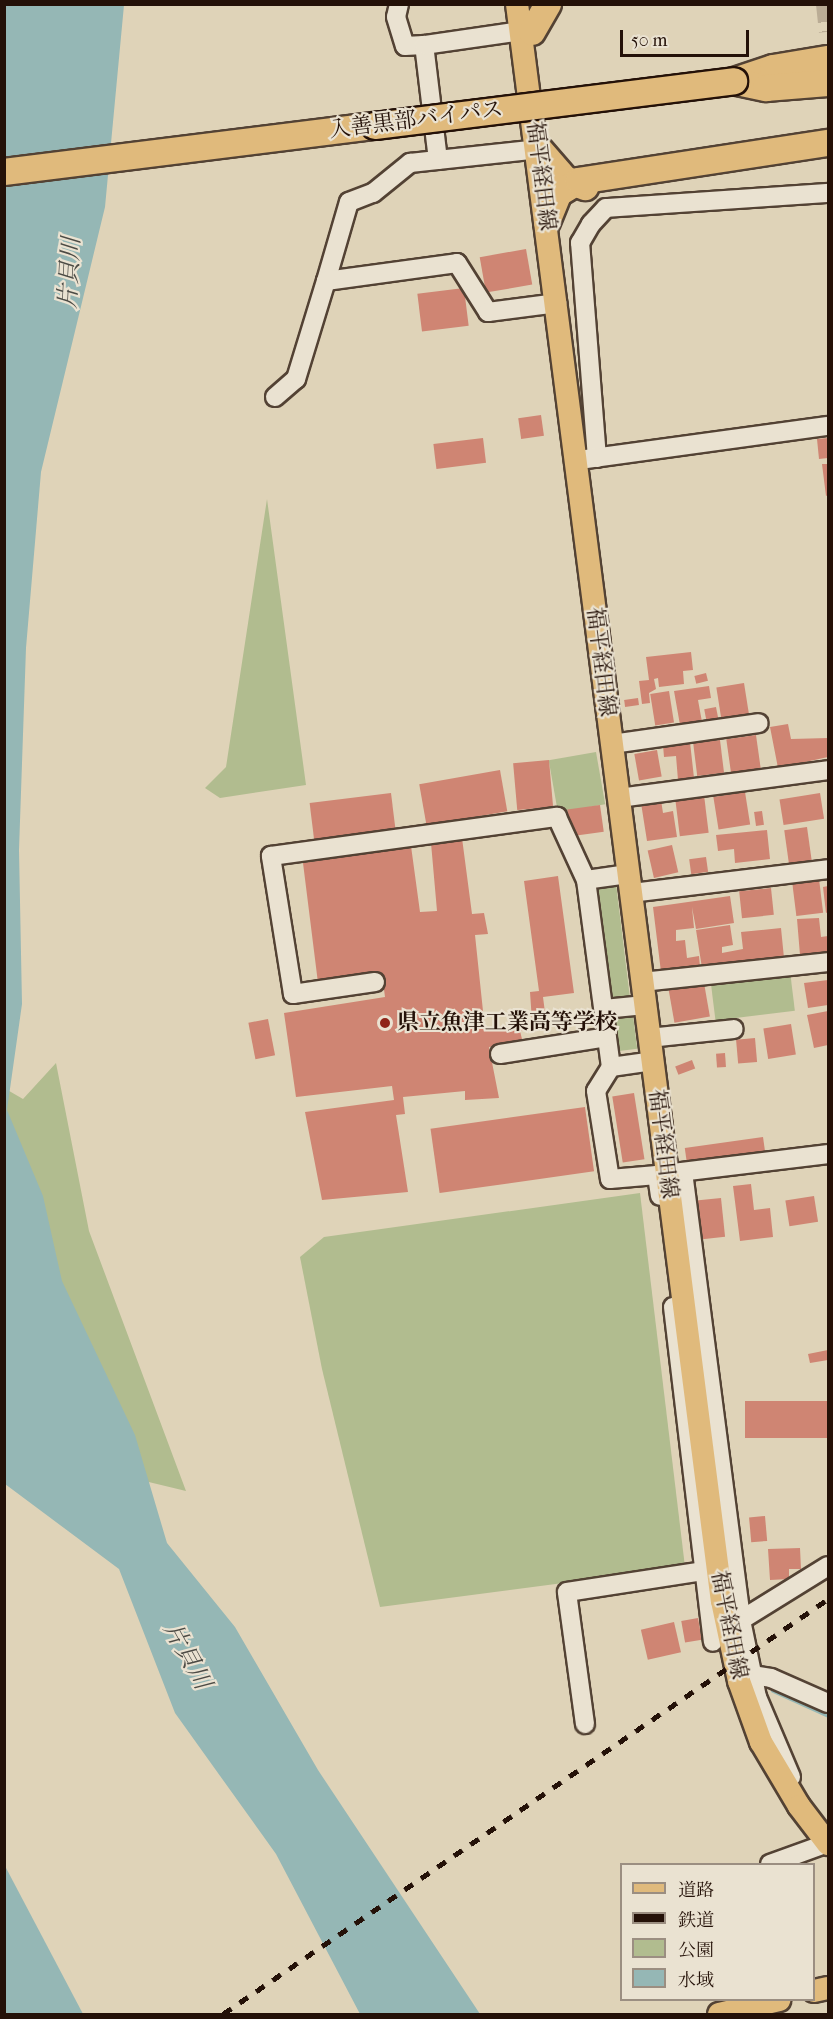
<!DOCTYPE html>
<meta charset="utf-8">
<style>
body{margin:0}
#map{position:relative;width:833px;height:2019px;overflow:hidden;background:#dfd3b8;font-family:"IM FELL French Canon","Noto Serif JP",serif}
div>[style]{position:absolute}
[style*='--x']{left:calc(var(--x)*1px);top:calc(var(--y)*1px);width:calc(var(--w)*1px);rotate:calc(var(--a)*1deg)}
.green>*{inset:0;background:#b1bc8f;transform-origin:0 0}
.water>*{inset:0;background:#95b7b5}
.stream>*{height:5px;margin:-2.5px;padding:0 2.5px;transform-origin:2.5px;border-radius:2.5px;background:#95b7b5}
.building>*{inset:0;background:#cf8573;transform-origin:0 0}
.minor-tunnel>*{height:18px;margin-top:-9px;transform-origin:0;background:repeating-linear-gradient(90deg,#baac95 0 18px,transparent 0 27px)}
.roads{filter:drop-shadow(2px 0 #534234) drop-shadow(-2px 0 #534234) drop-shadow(0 2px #534234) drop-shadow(0 -2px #534234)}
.minor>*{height:18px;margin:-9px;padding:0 9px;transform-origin:9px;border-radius:9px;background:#eae2d1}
.major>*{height:22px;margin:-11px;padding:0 11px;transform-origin:11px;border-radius:11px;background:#e0ba7c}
.highway>*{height:26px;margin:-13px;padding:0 13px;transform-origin:13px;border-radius:13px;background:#e0ba7c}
.rail>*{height:4.5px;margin-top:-2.25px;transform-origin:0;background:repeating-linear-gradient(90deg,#241108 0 10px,transparent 0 20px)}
.bridges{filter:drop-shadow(2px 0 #241108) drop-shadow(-2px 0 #241108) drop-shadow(0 2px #241108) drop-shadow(0 -2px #241108)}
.highway-bridge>*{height:26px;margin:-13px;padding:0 13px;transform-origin:13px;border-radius:13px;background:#e0ba7c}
.dots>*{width:16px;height:16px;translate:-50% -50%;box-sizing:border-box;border:3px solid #eae2d1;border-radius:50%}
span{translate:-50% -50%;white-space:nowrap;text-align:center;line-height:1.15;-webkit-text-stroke:4.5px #eae2d1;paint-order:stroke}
.street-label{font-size:22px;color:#241108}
.poi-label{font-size:22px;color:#241108;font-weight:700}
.left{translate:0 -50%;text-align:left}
.water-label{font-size:24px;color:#4c4b45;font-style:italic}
.frame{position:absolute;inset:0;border:6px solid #241108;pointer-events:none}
.legend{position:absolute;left:620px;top:1863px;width:195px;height:138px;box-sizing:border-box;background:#eae2d1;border:2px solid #9b8e81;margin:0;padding:8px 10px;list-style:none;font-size:18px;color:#241108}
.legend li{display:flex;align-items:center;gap:12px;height:30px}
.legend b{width:30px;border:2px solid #9b8e81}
.scale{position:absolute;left:620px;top:30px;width:129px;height:27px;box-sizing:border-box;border:3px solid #241108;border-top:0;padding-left:8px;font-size:18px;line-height:21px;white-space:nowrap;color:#241108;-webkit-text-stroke:4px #eae2d1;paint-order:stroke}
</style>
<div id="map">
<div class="green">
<div style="clip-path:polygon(267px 499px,306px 785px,220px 798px,205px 788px,226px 767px)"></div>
<div style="left:596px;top:752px;width:53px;height:48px;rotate:80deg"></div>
<div style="left:616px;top:884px;width:113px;height:20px;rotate:83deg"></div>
<div style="left:790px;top:971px;width:40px;height:80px;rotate:83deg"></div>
<div style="left:633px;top:1015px;width:34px;height:20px;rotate:83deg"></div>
<div style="clip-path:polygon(56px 1063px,89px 1231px,186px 1491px,99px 1470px,28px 1390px,4px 1088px,23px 1099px)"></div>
<div style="clip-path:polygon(640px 1193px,685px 1567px,380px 1607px,322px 1369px,300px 1257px,324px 1237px)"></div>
</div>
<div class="water">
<div style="clip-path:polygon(4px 5px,124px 5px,105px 207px,41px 472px,26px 648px,19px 850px,22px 1004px,7px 1110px,43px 1196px,62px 1281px,135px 1435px,167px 1543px,235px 1627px,318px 1770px,480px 2014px,360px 2014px,276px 1854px,175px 1713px,119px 1569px,5px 1484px)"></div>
<div style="clip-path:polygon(4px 1866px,5px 1866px,83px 2014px,5px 2014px)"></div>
</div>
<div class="stream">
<div style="--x:773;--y:1690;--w:60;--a:24.4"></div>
</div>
<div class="building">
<div style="left:526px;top:249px;width:36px;height:47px;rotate:80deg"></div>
<div style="left:464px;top:288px;width:38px;height:47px;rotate:83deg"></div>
<div style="left:541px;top:415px;width:21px;height:23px;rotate:82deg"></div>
<div style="left:483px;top:438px;width:25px;height:50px;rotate:83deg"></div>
<div style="clip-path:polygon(828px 438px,828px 458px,819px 459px,817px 439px)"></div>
<div style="clip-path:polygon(822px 464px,828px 464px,828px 495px,826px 496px)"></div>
<div style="clip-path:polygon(691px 652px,693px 670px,683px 671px,684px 684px,659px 687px,658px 678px,654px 679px,656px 689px,649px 693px,650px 703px,642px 704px,639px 681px,649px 680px,646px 657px)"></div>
<div style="left:706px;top:673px;width:8px;height:12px;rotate:76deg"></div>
<div style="left:744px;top:683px;width:32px;height:28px;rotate:81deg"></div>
<div style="clip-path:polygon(709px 686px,711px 698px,698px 700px,702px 722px,680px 725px,674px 691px)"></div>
<div style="left:669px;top:691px;width:32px;height:19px;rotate:81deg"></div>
<div style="left:638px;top:698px;width:7px;height:14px;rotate:82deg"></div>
<div style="left:716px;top:707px;width:16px;height:12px;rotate:79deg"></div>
<div style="clip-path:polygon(788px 724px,791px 739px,828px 738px,828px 757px,778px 768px,770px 727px)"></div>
<div style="left:756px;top:735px;width:34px;height:30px;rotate:82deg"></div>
<div style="left:720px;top:740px;width:33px;height:27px;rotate:83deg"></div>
<div style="clip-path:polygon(690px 742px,694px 778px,678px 780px,676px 756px,664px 757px,663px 745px)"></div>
<div style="left:657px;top:750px;width:27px;height:23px;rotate:80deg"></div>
<div style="left:549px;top:760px;width:47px;height:36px;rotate:85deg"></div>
<div style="left:500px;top:770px;width:42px;height:82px;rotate:80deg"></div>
<div style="left:745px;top:792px;width:33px;height:32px;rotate:81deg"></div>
<div style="left:391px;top:793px;width:43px;height:82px;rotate:83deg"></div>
<div style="left:820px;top:793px;width:26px;height:41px;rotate:81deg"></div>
<div style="left:704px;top:795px;width:38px;height:29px;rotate:83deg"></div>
<div style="clip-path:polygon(661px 800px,663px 813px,673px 811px,677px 837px,647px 841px,641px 803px)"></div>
<div style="left:600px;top:805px;width:27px;height:33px;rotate:82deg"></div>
<div style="left:762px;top:811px;width:14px;height:8px;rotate:82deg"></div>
<div style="left:807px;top:827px;width:34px;height:23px;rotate:82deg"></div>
<div style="clip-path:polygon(767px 830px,770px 859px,735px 863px,734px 849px,718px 851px,716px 835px)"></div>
<div style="clip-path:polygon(462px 838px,472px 914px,484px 913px,488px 934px,475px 935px,485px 1030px,532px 1021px,530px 992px,539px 991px,524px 881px,558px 876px,574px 993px,543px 997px,547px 1028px,520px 1031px,523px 1043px,489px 1047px,499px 1098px,465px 1100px,465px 1091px,403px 1097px,405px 1114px,396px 1115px,408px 1192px,322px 1200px,305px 1112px,394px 1100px,392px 1086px,296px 1097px,284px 1013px,385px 997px,382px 974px,318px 983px,303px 863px,411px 846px,420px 912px,437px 911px,431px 843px)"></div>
<div style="left:672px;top:845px;width:28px;height:25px;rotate:77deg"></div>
<div style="left:706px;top:857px;width:15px;height:17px;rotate:82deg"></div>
<div style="left:819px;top:879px;width:34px;height:27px;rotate:83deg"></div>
<div style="clip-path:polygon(828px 886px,828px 912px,826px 913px,823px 887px)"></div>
<div style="left:771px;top:888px;width:27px;height:32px;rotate:84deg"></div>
<div style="clip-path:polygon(730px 896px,734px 923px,696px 929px,692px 907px,694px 928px,676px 930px,676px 941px,685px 940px,687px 958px,699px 956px,700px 967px,661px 972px,653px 907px)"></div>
<div style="clip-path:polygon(819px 918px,821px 937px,828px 936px,828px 952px,800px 955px,797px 919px)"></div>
<div style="clip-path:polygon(730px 925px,733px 945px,722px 947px,722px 953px,743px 949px,741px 932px,781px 928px,784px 958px,702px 968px,696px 930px)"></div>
<div style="clip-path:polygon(828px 980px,828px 1005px,808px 1008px,804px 983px)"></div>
<div style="left:704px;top:983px;width:34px;height:36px;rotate:80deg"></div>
<div style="clip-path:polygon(828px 1011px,828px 1045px,814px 1048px,807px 1015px)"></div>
<div style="left:268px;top:1019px;width:37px;height:20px;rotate:79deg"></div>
<div style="left:791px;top:1024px;width:31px;height:28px;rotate:81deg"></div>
<div style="left:755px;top:1038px;width:24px;height:19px;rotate:85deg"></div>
<div style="left:725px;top:1053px;width:14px;height:9px;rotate:86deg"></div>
<div style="left:692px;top:1060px;width:9px;height:18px;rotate:69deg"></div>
<div style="left:634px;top:1093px;width:67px;height:22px;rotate:81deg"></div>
<div style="left:585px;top:1107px;width:65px;height:156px;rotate:82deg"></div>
<div style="left:763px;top:1137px;width:15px;height:79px;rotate:82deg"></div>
<div style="clip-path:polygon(751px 1184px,754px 1210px,770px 1208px,773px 1237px,740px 1241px,733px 1186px)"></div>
<div style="left:814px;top:1196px;width:26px;height:29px;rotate:81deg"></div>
<div style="left:721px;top:1198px;width:39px;height:25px;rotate:84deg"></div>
<div style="clip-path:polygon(828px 1350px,828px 1360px,810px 1363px,808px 1354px)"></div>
<div style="left:828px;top:1401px;width:37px;height:83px;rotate:90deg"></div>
<div style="left:765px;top:1516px;width:25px;height:16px;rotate:85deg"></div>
<div style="clip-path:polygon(800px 1548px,801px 1569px,789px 1569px,789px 1579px,770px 1580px,768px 1549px)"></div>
<div style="left:698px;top:1618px;width:22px;height:17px;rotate:80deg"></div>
<div style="left:674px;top:1622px;width:31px;height:34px;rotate:77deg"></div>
</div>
<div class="minor-tunnel">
<div style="--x:825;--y:4;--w:28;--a:84"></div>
</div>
<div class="roads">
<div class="minor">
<div style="--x:399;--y:4;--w:13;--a:103"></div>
<div style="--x:396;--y:17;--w:30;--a:73"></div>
<div style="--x:405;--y:46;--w:19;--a:-3"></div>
<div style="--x:438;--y:160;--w:116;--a:-96.9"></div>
<div style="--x:424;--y:45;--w:98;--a:-8.2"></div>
<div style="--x:326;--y:281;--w:82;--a:-73.8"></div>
<div style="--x:349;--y:202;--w:26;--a:-21"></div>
<div style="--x:373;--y:193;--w:48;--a:-39"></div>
<div style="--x:410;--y:163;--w:130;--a:-6.2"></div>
<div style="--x:275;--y:397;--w:28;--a:-41"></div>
<div style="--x:296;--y:379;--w:102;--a:-73"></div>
<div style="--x:326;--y:281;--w:132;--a:-7.8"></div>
<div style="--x:457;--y:263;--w:58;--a:57.7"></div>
<div style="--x:488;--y:312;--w:70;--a:-7.4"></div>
<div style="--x:597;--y:458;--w:216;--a:-94.5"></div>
<div style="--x:580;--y:243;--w:22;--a:-60"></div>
<div style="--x:591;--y:224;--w:22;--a:-47"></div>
<div style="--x:606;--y:208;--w:223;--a:-3.9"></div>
<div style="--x:586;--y:459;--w:244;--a:-7.8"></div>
<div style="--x:612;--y:744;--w:148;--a:-8.1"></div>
<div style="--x:619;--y:798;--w:211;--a:-7.6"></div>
<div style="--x:628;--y:874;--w:42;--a:171.9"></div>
<div style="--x:586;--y:880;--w:189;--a:82.4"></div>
<div style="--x:611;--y:1067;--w:42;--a:-8.1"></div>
<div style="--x:631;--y:893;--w:198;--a:-6.9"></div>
<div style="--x:375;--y:982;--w:83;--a:171.7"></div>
<div style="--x:293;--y:994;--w:140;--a:-99.1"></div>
<div style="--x:271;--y:856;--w:289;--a:-7.8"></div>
<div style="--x:557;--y:817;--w:69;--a:65.3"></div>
<div style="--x:642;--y:982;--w:187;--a:-6.1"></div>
<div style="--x:604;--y:1009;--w:41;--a:-5.6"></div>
<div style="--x:649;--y:1038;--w:85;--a:-6"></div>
<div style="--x:500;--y:1054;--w:108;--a:-9"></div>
<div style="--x:611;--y:1067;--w:28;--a:122"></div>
<div style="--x:596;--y:1091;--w:89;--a:81"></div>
<div style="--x:610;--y:1179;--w:47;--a:-4.9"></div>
<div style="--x:657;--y:1175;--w:21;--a:82"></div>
<div style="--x:683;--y:1172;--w:452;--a:82.6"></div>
<div style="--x:741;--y:1620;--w:79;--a:78.3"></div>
<div style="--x:757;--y:1697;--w:87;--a:67"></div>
<div style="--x:672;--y:1173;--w:157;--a:-6.9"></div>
<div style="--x:673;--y:1307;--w:337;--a:83.2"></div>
<div style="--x:741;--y:1620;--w:102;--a:-31.8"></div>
<div style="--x:752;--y:1675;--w:19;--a:9"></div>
<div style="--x:771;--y:1678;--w:62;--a:23.7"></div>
<div style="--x:585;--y:1724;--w:133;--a:-97.8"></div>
<div style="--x:567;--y:1592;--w:139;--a:-8.7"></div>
<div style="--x:770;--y:1864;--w:62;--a:-19.9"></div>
</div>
<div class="major">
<div style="--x:517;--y:4;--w:1610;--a:82.69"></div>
<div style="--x:722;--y:1601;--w:82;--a:78"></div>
<div style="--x:739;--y:1681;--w:65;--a:70.2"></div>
<div style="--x:761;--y:1742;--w:74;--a:59.3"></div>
<div style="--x:799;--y:1806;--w:48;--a:52.7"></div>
<div style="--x:814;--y:1991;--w:14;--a:-12"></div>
<div style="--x:719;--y:2014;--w:62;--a:-13.1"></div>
</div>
<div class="highway">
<div style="--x:532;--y:32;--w:32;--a:-60"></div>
<div style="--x:734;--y:81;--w:41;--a:-18.4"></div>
<div style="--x:773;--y:68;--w:56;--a:-9.3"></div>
<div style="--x:737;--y:82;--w:30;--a:12"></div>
<div style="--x:766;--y:88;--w:62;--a:-4.6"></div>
<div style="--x:539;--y:149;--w:40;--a:49"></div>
<div style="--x:565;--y:179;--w:22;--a:22"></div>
<div style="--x:4;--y:172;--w:374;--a:-7.1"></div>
<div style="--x:547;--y:222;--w:31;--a:-68"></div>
<div style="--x:559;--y:193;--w:23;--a:-31"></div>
<div style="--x:579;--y:181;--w:252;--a:-8.7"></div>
</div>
</div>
<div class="rail">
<div style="--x:223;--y:2014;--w:734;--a:-34.45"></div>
</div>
<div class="bridges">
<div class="highway-bridge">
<div style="--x:375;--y:126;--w:362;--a:-7.1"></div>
</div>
</div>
<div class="dots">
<div style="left:385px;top:1023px;background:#8f2418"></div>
</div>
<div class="street-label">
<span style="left:416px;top:120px;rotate:-7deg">入善黒部バイパス</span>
<span style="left:541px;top:176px;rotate:83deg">福平経田線</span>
<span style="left:601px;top:662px;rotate:83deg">福平経田線</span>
<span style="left:663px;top:1144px;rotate:83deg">福平経田線</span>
<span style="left:729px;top:1625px;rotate:79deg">福平経田線</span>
</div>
<div class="poi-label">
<span class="left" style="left:397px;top:1023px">県立魚津工業高等学校</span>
</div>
<div class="water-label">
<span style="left:70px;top:273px;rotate:-87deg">片貝川</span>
<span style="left:187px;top:1656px;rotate:61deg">片貝川</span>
</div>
<div class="frame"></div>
<ul class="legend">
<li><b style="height:8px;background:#e0ba7c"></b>道路</li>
<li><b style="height:8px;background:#241108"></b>鉄道</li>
<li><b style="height:16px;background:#b1bc8f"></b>公園</li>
<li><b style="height:16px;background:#95b7b5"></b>水域</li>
</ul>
<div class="scale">50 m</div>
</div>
